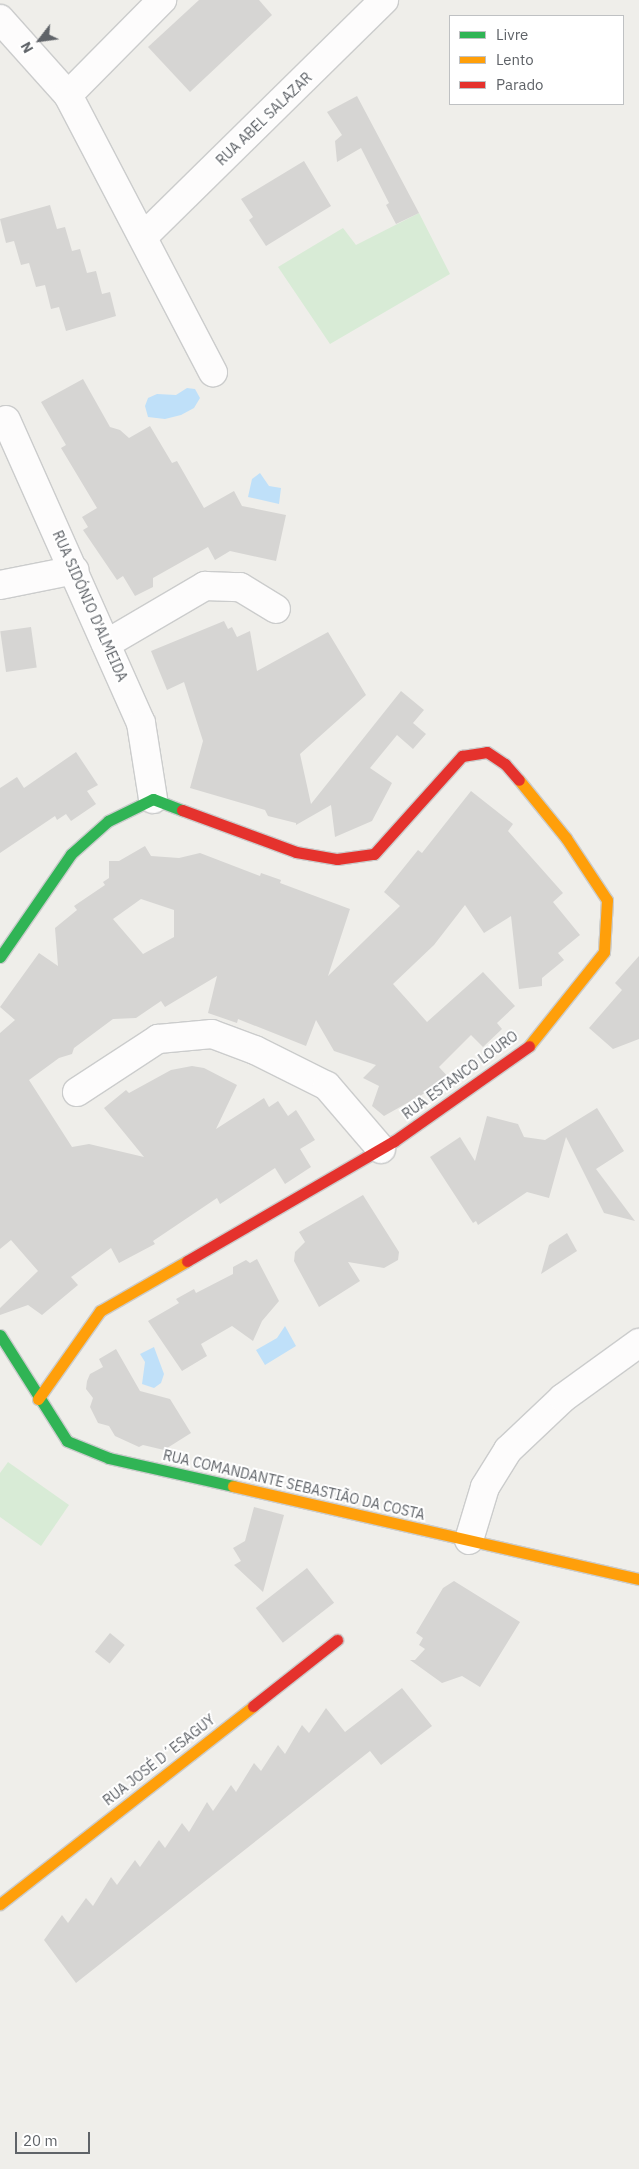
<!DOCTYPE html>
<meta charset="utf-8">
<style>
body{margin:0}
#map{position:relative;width:639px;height:2169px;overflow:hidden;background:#efeeea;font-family:"IBM Plex Sans",sans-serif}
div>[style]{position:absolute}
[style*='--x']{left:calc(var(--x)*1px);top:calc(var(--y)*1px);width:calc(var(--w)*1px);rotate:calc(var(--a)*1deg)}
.green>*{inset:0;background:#d8ebd6}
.water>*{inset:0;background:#bfe0f9}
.building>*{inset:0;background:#d6d5d3;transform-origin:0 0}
.roads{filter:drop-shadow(1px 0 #cbcccc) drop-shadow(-1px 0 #cbcccc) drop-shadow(0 1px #cbcccc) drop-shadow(0 -1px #cbcccc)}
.street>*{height:28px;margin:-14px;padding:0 14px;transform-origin:14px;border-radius:14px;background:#fdfcfc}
.fast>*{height:11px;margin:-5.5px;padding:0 5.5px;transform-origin:5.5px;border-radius:5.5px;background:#30b455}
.slow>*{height:11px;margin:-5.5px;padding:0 5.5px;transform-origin:5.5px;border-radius:5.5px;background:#ff9f0a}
.jam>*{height:11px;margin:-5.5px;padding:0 5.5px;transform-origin:5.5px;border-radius:5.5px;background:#e5322d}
span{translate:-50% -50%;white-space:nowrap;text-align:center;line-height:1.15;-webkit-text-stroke:4px #fff;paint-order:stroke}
.street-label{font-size:14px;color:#5f6368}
.legend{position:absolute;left:449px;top:15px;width:175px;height:90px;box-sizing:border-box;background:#fff;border:1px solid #bfc1c3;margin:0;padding:6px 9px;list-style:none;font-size:15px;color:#5f6368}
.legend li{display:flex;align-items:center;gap:10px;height:25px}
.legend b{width:25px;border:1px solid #bfc1c3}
.north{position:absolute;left:15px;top:15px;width:50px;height:50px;-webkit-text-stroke:4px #fff;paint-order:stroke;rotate:240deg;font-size:14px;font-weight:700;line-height:20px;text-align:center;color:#5f6368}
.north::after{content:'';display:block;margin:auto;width:18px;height:22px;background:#5f6368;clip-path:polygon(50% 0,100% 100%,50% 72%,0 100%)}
.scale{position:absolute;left:15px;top:2132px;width:75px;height:22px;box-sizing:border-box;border:2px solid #5f6368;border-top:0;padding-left:6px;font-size:15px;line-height:18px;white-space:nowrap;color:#5f6368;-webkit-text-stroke:4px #fff;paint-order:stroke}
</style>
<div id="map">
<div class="green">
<div style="clip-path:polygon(419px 213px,450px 274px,330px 344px,278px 267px,343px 228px,356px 245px)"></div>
<div style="clip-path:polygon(8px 1462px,69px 1505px,41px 1546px,0 1517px,0 1473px)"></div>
</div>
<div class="water">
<div style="clip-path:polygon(187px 388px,195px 389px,200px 398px,194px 408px,181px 415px,165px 419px,148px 417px,145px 406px,148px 398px,157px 394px,176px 395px)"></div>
<div style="clip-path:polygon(260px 473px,269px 486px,281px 488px,279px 504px,248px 497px,252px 479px)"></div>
<div style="clip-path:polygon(285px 1326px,296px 1346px,265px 1365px,256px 1350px,277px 1338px)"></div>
<div style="clip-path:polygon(154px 1347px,164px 1374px,161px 1383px,154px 1388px,142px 1384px,145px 1362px,140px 1354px)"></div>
</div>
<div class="building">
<div style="clip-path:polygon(199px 0,259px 0,272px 15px,190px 92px,148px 47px)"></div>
<div style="clip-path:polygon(357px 96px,419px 213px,396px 224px,386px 205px,389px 203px,361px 148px,337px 162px,335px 141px,342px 135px,327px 112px)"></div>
<div style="clip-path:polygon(304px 161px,331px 206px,266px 246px,249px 220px,253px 217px,241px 199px)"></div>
<div style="clip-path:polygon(50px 205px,57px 229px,65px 227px,72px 251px,80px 249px,87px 273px,96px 271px,102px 294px,110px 292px,116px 316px,66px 331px,59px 307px,51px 309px,45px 285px,36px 287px,29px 263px,21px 265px,14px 241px,6px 243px,0 219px)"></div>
<div style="clip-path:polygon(83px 379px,110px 427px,120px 430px,129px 438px,150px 426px,172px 463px,177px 461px,204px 508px,234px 491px,242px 506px,286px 515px,276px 561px,230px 551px,215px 560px,208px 547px,153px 578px,153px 587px,135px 596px,123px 576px,117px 580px,83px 530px,88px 527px,82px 517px,97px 508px,61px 448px,66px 445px,41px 402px)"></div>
<div style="clip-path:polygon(224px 621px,228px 629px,232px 627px,237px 637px,250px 631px,257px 671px,328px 632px,366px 695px,300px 754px,311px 804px,401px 691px,424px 710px,413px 723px,426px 734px,413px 749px,397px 735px,370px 768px,392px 783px,372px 821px,335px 837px,331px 805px,296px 825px,296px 823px,268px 816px,265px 810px,190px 788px,203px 741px,184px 682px,167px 690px,151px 651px)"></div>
<div style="left:31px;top:627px;width:41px;height:31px;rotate:82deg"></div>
<div style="clip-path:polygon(76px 752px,98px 785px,87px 791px,96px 804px,71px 821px,66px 814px,57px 820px,55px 816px,0 853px,0 788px,17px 777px,24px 788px)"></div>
<div style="clip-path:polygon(evenodd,471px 791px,513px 824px,508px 831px,563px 893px,553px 902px,580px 935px,558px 953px,564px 960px,542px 978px,542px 986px,519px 989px,511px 916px,484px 933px,465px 905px,434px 945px,393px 984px,427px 1022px,483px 972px,515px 1006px,497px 1023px,502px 1029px,483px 1047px,471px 1035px,439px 1067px,450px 1079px,384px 1116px,372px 1106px,379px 1086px,363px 1078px,376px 1065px,334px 1051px,316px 1020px,306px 1046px,238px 1019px,237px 1023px,208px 1013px,217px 976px,165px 1007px,161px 1001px,136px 1018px,113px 1019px,74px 1048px,72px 1054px,59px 1058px,29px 1080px,72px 1147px,89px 1144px,144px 1157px,104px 1108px,126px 1090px,129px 1093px,171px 1070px,192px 1066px,204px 1068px,237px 1085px,216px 1129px,264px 1098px,269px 1107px,278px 1101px,288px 1116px,296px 1110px,315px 1140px,300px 1149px,311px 1167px,285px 1184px,275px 1168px,220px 1204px,217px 1198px,153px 1241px,155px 1244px,119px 1263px,111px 1248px,71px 1277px,78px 1285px,42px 1315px,28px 1305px,0 1315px,0 1308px,38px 1271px,11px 1240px,0 1249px,0 1033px,15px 1020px,0 1007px,39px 953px,58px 966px,55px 928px,77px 910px,74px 906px,105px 885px,103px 882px,109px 878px,109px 861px,119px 861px,145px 846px,151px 856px,179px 858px,200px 853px,260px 876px,261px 873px,281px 880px,280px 883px,350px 909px,328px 976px,400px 906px,384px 892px,418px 850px,422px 853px,471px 791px,141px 899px,174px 910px,174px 937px,143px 954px,113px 919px,141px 899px)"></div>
<div style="clip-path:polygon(639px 956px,639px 1039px,613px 1049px,589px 1028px,622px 990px,615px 983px)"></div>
<div style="clip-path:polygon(597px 1108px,624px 1151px,596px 1169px,635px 1221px,604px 1213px,566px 1137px,549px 1198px,527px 1192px,478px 1225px,476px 1221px,473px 1223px,430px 1157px,460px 1137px,475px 1161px,487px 1116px,518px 1124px,524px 1137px,545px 1140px)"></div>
<div style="clip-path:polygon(363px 1195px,399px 1252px,398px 1260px,384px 1268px,348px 1262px,360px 1281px,319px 1307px,294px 1261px,295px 1252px,305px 1242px,299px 1232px)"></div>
<div style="clip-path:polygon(567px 1233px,577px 1251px,541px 1274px,549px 1245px)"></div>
<div style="clip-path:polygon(257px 1259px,279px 1301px,262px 1321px,253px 1341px,232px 1326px,201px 1344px,207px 1356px,182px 1371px,148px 1321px,179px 1303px,176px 1299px,194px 1289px,196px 1293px,233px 1274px,233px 1267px,246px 1260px,250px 1263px)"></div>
<div style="clip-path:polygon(116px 1349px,140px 1391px,170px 1399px,191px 1433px,164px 1450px,143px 1445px,139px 1447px,115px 1436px,109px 1426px,98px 1423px,90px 1407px,93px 1398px,86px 1389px,87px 1381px,90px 1374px,103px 1367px,99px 1359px)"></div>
<div style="clip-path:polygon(254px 1507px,284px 1515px,263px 1592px,234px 1565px,241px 1561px,233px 1548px,245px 1541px)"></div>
<div style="left:307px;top:1568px;width:44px;height:65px;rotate:52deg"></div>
<div style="clip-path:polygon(454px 1581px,520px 1622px,480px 1687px,462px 1676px,442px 1683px,410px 1660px,415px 1660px,425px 1649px,419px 1645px,423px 1638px,416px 1633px,443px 1588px)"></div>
<div style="left:110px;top:1633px;width:19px;height:24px;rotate:39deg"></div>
<div style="clip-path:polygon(402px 1688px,432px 1726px,381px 1765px,370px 1751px,76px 1983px,44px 1940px,62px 1915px,68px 1923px,86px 1898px,93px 1906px,111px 1877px,117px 1885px,135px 1860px,140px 1867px,159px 1840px,165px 1848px,182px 1823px,189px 1832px,207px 1802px,213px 1811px,231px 1785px,236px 1792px,254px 1763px,261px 1771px,278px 1745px,285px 1754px,302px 1725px,309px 1733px,326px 1708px,345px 1732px)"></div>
</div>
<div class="roads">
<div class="street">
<div style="--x:0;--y:19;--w:102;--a:48.2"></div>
<div style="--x:68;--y:95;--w:313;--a:62.4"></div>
<div style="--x:68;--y:95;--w:134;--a:-45.3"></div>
<div style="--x:143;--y:237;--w:338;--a:-44.5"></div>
<div style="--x:6;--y:420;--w:332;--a:66"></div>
<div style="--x:141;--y:723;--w:77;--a:81"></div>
<div style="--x:0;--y:585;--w:76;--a:-11.3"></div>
<div style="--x:106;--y:644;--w:115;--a:-30.4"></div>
<div style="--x:205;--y:586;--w:35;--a:2"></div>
<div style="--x:240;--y:587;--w:42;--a:31.4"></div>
<div style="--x:77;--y:1092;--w:97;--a:-33.2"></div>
<div style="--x:158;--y:1039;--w:54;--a:-5.3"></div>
<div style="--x:212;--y:1034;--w:46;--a:20.4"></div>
<div style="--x:255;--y:1050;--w:80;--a:26.6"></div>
<div style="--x:327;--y:1086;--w:83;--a:49.4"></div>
<div style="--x:469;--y:1540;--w:55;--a:-73.2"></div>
<div style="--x:485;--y:1487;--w:44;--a:-58.1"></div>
<div style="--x:508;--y:1450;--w:76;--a:-43.4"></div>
<div style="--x:563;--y:1398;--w:94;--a:-35.9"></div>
</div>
<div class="fast">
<div style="--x:0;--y:957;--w:125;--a:-55.4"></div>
<div style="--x:71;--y:854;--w:50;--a:-41.7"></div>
<div style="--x:108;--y:821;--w:50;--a:-26.1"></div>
<div style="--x:153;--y:799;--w:31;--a:21"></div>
<div style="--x:0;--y:1335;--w:125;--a:57.7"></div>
<div style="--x:67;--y:1441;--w:45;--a:22"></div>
<div style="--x:109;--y:1458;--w:127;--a:12.7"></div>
</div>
<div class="slow">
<div style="--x:519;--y:780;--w:75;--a:51"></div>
<div style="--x:566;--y:838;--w:74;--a:56.5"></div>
<div style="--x:607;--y:900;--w:52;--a:93.3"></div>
<div style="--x:604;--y:952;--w:120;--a:128.6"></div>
<div style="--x:38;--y:1399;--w:108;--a:-54.8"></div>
<div style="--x:100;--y:1311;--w:100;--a:-29.9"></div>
<div style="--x:233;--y:1486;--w:417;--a:12.9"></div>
<div style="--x:0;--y:1904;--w:321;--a:-38"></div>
</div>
<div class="jam">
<div style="--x:182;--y:810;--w:121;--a:20.2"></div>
<div style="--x:296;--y:852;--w:42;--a:9.7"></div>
<div style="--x:337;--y:859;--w:37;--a:-8"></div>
<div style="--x:374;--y:854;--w:132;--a:-48.1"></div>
<div style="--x:462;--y:756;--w:25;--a:-9"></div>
<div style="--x:487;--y:752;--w:22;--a:34"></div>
<div style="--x:505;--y:764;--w:21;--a:49"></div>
<div style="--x:187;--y:1261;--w:239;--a:-30.1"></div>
<div style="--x:394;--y:1141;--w:165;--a:-35.1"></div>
<div style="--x:253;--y:1706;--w:107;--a:-38.2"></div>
</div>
</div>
<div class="street-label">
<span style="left:264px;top:119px;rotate:-44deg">RUA ABEL SALAZAR</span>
<span style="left:90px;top:606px;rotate:66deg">RUA SIDÓNIO D'ALMEIDA</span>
<span style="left:460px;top:1075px;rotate:-36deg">RUA ESTANCO LOURO</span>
<span style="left:294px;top:1485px;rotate:13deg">RUA COMANDANTE SEBASTIÃO DA COSTA</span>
<span style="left:159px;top:1760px;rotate:-38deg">RUA JOSÉ D´ESAGUY</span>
</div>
<ul class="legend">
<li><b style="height:6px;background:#30b455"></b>Livre</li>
<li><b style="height:6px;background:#ff9f0a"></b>Lento</li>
<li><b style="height:6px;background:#e5322d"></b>Parado</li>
</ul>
<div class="north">N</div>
<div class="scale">20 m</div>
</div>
